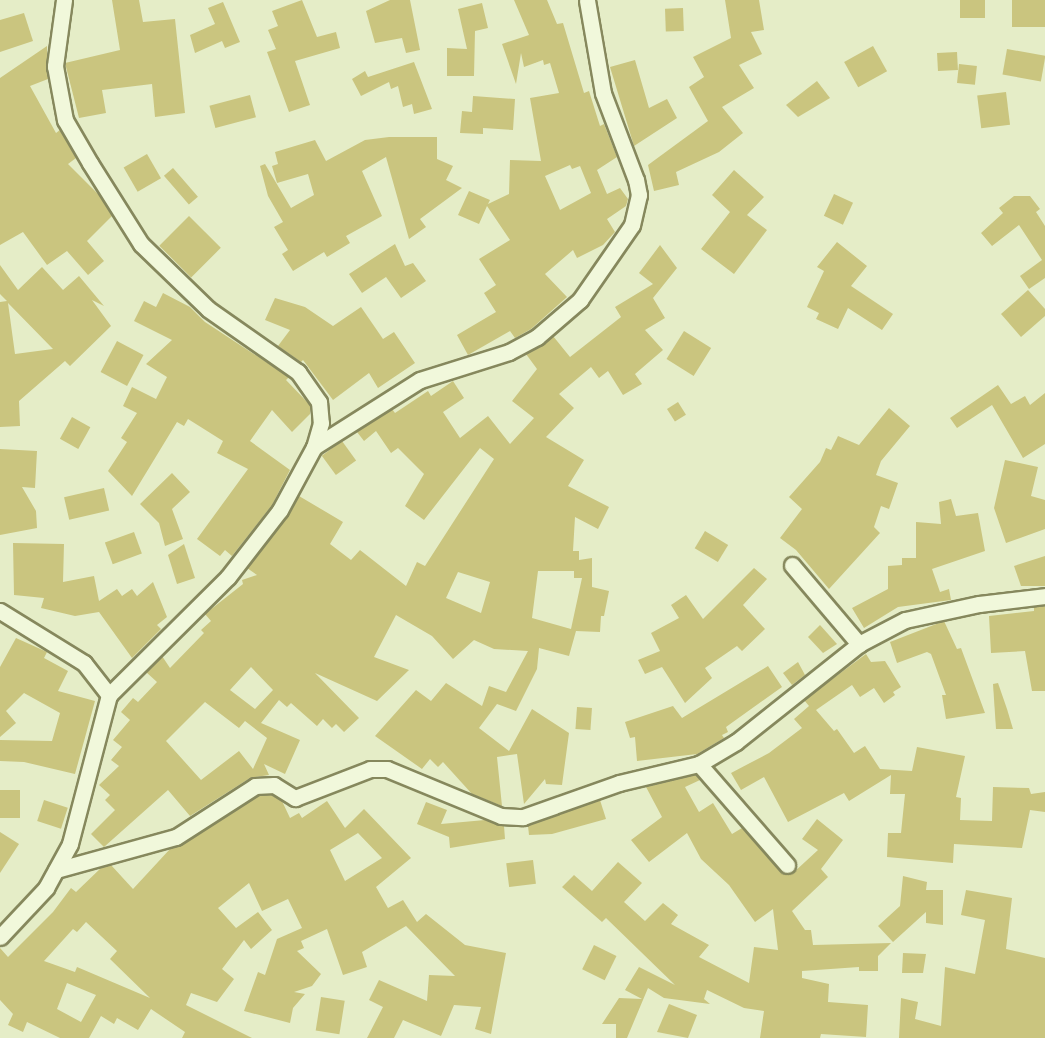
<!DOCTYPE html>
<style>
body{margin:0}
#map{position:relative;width:1045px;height:1038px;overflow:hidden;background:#e5edc7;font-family:"Crimson Pro",serif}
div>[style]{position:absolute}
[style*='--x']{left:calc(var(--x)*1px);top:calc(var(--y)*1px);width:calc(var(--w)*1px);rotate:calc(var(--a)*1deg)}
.building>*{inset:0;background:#cac57f;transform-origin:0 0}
.roads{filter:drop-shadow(2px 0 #86885d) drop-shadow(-2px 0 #86885d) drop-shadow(0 2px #86885d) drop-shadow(0 -2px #86885d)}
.minor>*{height:15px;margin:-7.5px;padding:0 7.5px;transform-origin:7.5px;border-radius:7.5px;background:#f1f8db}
span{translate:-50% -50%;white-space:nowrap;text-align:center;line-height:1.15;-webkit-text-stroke:6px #eef5d7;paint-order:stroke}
</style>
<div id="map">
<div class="building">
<div style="clip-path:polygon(112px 0,139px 0,143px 22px,175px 19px,185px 113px,155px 117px,152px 84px,102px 90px,106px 113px,79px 118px,65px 63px,120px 50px)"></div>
<div style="clip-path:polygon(302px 0,317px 37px,336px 32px,340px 48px,295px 61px,310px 105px,289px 112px,267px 52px,276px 49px,268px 30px,278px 26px,272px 11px)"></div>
<div style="clip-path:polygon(390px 0,410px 0,420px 50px,406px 53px,402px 38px,375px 43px,366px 11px)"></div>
<div style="clip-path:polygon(evenodd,514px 0,547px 0,557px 24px,563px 23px,584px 93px,589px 91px,600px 126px,604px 124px,617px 157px,597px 170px,607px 194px,620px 188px,628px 199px,626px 206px,607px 219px,615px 232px,603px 245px,577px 258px,573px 250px,545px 274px,567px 297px,531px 329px,515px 338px,510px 331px,468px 355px,457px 335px,496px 312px,484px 293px,496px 285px,479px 259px,510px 240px,487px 206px,479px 224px,458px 215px,469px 191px,490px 200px,488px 204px,509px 194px,510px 160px,541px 161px,530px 98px,559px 93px,550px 63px,544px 65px,543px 60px,524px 67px,521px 53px,516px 84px,502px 44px,529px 35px,514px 0,570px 165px,572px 169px,580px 166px,591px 193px,560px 210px,545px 176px,570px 165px)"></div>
<div style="clip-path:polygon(725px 0,759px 0,764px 30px,751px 32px,762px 54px,739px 65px,754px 88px,722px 107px,743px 133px,719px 152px,676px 172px,679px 185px,654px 191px,648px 165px,708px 121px,689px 87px,704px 77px,693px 57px,731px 38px)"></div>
<div style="left:960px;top:0;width:25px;height:18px"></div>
<div style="left:1012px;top:0;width:33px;height:27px"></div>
<div style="clip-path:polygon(223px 2px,240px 42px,225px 48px,222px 41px,195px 53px,190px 35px,215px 24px,208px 8px)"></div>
<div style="clip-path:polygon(482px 3px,488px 28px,475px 31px,474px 76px,447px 76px,447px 48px,467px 49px,458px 9px)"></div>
<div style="left:683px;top:8px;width:23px;height:18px;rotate:88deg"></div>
<div style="clip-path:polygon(24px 13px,33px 41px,0 52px,0 20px)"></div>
<div style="clip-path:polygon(47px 46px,48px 79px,30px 86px,56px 133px,60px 130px,76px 158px,68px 164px,100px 196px,112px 216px,87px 241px,104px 261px,88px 275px,67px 251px,47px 265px,23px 232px,0 245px,0 78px)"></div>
<div style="left:873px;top:46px;width:29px;height:33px;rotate:61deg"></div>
<div style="left:1007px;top:49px;width:39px;height:26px;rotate:10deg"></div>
<div style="left:957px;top:52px;width:18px;height:20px;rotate:87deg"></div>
<div style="clip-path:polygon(635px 60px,649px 108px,667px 99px,677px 118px,634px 146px,610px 67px)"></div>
<div style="clip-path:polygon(414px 62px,432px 109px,414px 114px,412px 104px,403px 107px,398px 86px,391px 89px,389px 82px,361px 96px,352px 79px,365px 71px,368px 77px)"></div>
<div style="left:959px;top:64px;width:18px;height:19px;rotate:6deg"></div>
<div style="clip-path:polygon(817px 81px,830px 98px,798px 117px,786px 105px)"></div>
<div style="left:1006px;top:92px;width:33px;height:29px;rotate:83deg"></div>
<div style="left:250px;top:95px;width:23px;height:42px;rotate:75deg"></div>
<div style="clip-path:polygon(473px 96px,515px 99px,513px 130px,483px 128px,483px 134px,460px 133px,462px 111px,472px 112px)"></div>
<div style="clip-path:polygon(389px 137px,437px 137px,437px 159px,453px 166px,446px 180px,462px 188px,420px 219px,426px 227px,409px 239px,386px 157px,362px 171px,382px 216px,346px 236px,350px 243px,327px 257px,324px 252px,293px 271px,282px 254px,288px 250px,274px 227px,283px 222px,268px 196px,260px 166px,265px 164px,291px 208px,314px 195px,308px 174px,277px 183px,272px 166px,278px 164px,275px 152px,315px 140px,326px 161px,365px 140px)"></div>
<div style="left:147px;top:154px;width:28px;height:27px;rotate:60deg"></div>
<div style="left:173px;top:168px;width:38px;height:12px;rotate:49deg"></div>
<div style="clip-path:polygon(734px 170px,764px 197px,747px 215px,767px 230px,734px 274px,701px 249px,730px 212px,712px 195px)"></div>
<div style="left:834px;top:194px;width:21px;height:24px;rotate:25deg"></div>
<div style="clip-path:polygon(1014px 196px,1030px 196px,1040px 209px,1036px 212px,1045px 226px,1045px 278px,1029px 289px,1020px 276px,1042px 260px,1019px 225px,992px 246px,981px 233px,1003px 213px,999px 208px)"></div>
<div style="left:189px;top:216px;width:45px;height:42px;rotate:45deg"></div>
<div style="clip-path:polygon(837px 242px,867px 266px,851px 286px,893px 314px,882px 330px,848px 308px,838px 329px,816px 319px,819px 313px,807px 307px,824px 271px,817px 267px)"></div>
<div style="clip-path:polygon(395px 244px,405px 266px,413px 263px,426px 281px,401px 298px,386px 277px,362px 293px,349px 274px)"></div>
<div style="clip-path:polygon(evenodd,660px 245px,677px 268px,653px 298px,665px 318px,645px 330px,663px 350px,635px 374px,642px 384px,623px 395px,608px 371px,599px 378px,591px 367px,559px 394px,574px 408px,546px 437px,584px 460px,568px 486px,609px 507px,598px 529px,575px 517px,573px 551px,579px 551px,579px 560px,592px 558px,592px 587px,609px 591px,604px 616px,601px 616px,600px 632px,576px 631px,569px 656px,539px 648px,537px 669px,516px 711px,497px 704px,479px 728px,509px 751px,532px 709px,569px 733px,562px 785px,546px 784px,545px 779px,524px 804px,517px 754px,497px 757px,502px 806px,472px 794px,443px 762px,438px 767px,430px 759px,422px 769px,375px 736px,416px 690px,431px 701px,446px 683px,482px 706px,489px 686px,506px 692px,528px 651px,494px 649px,474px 640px,453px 659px,432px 636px,396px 615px,374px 657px,409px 670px,377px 701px,315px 673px,359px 718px,344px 732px,336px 724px,332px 728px,323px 719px,317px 726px,291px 703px,287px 707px,279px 700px,261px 723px,300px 740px,285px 774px,264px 764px,269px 775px,250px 778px,190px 816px,168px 790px,104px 847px,91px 834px,115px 810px,105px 800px,110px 795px,99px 785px,119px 766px,111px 760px,122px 747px,113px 740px,130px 720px,121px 712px,133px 698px,138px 702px,157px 682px,146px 672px,162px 656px,170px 668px,204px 633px,201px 630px,211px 621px,205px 614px,243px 584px,242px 580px,257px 575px,247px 568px,299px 496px,343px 522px,330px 544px,351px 560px,360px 550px,406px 586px,417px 562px,425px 566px,494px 459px,480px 448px,424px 520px,405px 506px,424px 474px,398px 448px,391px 453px,376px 431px,364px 441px,357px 432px,392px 409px,395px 413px,428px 391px,431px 396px,453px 381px,464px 398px,443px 412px,460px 438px,488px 416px,510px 444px,534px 418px,512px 401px,537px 369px,526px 354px,553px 336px,570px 357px,621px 317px,615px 307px,653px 284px,639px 273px,660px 245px,538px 571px,574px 571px,574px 578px,582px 578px,571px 629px,532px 618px,538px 571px,660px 245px,458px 572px,490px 582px,481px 613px,446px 598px,458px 572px,660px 245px,251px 667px,273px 690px,255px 709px,230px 690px,251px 667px,660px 245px,205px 702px,239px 728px,245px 721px,267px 738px,253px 769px,239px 751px,201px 780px,166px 741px,205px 702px)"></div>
<div style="clip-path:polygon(evenodd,0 265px,18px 290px,42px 267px,63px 290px,79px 276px,104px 306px,92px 300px,111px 326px,70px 366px,65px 361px,19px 401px,20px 426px,0 427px,0 302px,7px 301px,0 294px,0 265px,8px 303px,53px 349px,15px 354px,8px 303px)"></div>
<div style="clip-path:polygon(1028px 290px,1045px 309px,1045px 316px,1021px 337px,1001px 314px)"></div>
<div style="clip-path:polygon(163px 293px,190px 307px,205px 322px,289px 377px,286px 380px,310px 405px,310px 414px,292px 432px,272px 410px,250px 441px,290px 470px,272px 505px,232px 556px,225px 550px,220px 556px,197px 539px,248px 469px,217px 453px,223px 441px,188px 419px,184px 426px,177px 422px,132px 496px,108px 471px,127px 442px,121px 438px,137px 413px,123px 406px,132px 387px,156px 399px,167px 377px,146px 364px,172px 340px,134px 321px,144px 301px,156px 307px)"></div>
<div style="clip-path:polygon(275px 298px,305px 307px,333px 326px,361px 307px,383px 339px,394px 332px,415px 363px,378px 388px,369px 373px,333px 400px,303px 360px,301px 362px,278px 346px,290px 330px,265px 320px)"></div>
<div style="left:684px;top:331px;width:32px;height:33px;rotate:32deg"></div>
<div style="left:117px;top:341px;width:30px;height:35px;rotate:28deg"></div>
<div style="clip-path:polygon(998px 385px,1011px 404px,1025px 396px,1030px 405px,1045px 393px,1045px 444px,1023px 458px,992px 405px,957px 428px,950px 418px)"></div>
<div style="left:678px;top:402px;width:15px;height:13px;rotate:58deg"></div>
<div style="clip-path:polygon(889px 408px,910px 426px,881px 461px,876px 475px,898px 483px,889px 509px,881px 506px,874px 527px,880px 533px,829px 589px,796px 550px,780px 538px,802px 509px,789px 497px,820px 462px,826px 448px,831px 450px,838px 436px,859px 445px)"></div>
<div style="left:72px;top:417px;width:21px;height:25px;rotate:29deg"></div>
<div style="left:342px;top:441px;width:24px;height:25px;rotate:54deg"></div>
<div style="clip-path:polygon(0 449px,37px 451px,35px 488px,22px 487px,36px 511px,37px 528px,0 535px)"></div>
<div style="clip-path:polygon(1005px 460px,1038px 467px,1031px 496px,1045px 500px,1045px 529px,1006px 543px,994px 508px)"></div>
<div style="clip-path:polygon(172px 473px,190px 492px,172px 509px,183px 539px,165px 546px,159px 523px,140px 504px)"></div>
<div style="left:104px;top:488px;width:23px;height:41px;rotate:77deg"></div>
<div style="clip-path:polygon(951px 499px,956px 516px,978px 513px,985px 551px,932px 569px,940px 592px,949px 589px,951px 600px,898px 607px,864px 628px,852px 608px,888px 589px,888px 566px,902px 565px,902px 558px,916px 558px,916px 522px,941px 524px,939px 502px)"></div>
<div style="left:705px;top:531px;width:27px;height:20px;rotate:31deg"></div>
<div style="left:134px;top:532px;width:23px;height:31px;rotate:70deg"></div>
<div style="clip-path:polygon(13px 543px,64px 544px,63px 582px,94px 576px,99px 601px,117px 589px,122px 596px,132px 589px,137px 596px,153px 582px,167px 617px,157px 625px,161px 629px,132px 658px,99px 612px,75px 616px,41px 608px,44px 598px,14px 595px)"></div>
<div style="clip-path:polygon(184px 544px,195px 578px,177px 584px,168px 555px)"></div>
<div style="clip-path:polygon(1045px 556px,1045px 586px,1021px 586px,1014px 566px)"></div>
<div style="clip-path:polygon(754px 568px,767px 579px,743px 605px,765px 629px,742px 651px,737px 646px,705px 668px,712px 678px,685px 703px,662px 667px,645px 674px,638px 660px,660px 651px,651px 633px,679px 618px,671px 605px,686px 595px,703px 619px)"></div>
<div style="clip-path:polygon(1045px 606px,1045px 691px,1032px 691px,1025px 651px,991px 653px,989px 616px,1034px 611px,1034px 607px)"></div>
<div style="clip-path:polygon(944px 621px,957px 649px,961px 648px,985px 713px,946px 719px,942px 695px,946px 695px,931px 654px,927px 652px,897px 663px,890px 642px)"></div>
<div style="clip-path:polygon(820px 625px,837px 644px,823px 653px,808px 637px)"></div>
<div style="clip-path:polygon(16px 638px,47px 652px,44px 658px,68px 671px,58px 691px,95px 701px,75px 774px,24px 762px,0 761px,0 740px,52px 741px,60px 713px,24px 693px,6px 711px,16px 723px,0 737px,0 667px)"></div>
<div style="clip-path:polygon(866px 654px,871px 662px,885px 661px,901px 687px,893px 692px,895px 695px,884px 703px,874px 688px,860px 697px,852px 685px,816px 710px,834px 731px,837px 729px,854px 753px,865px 746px,880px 769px,912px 771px,917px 747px,965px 756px,956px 797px,961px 798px,960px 820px,992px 821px,993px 787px,1029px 788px,1031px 794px,1045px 792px,1045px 812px,1030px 810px,1022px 848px,954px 844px,953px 863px,887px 857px,888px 833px,901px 833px,905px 794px,890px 794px,891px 775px,849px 801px,844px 793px,788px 822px,764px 777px,741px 790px,731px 773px,769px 753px,802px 728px,794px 719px,809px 706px,804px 700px)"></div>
<div style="clip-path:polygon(798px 662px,805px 675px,792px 685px,783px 673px)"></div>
<div style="clip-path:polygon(768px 666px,782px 687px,726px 727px,728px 732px,722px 735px,724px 738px,697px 754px,637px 761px,635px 737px,630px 738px,625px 722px,673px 706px,682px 718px)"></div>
<div style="clip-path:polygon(998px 683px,1007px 709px,1013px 729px,996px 729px,993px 684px)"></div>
<div style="left:577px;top:707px;width:15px;height:22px;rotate:4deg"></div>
<div style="clip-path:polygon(696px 775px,700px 780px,685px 787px,699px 812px,713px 803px,732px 834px,742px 828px,783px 874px,793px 873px,818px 850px,802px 839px,817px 819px,843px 840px,821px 869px,828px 877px,792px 911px,805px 930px,811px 930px,813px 945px,891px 943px,878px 956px,878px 971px,859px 971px,859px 967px,802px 971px,802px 978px,829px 984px,828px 1002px,868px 1005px,866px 1037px,821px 1034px,820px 1038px,760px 1038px,764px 1011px,744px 1008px,707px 990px,704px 999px,710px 1004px,664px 998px,648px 988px,627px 1038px,616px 1038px,616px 1024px,602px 1024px,619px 998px,642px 999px,625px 990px,639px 967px,675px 985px,606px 918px,602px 922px,562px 887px,574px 875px,592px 891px,618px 862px,642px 883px,624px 902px,645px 921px,663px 903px,678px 915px,671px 924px,709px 945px,699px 957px,749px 983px,754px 947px,778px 950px,773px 909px,755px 922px,729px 885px,701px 859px,687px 833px,649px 862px,631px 840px,662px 817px,646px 787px)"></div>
<div style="left:0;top:790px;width:20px;height:28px"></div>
<div style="clip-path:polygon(evenodd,271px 795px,282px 801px,290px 818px,299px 813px,302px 818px,327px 801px,345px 828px,364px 809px,411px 858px,376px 887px,388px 908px,403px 900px,417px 922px,426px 914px,465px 945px,506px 953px,491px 1034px,475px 1029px,481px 1007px,454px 1005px,441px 1036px,403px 1020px,394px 1038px,367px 1038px,383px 1007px,369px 1000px,379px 980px,427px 1001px,429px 975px,455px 976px,406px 926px,362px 952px,367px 967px,343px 975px,327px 929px,301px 941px,304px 948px,297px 951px,321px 974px,312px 986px,294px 992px,305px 994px,293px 1008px,290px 1023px,244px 1011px,258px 972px,265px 975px,277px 939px,302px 928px,288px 899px,262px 911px,249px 883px,218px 908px,236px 928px,258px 912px,272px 930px,251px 949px,244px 940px,222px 969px,234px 979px,217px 1002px,191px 993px,186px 1005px,252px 1038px,182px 1038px,185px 1032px,151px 1009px,138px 1030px,117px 1018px,114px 1024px,101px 1016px,89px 1038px,60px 1038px,27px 1022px,23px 1032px,8px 1025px,13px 1014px,0 1000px,0 948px,8px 957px,53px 912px,71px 888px,76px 892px,102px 867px,111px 865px,133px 889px,170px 849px,258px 796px,271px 795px,358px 833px,382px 858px,345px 881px,330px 850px,358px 833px,271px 795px,86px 922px,117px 951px,110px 959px,150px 998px,77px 967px,75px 972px,44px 961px,73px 929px,77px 932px,86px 922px,271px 795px,67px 983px,96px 995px,81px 1022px,57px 1009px,67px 983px)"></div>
<div style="left:44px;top:800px;width:25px;height:22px;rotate:18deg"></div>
<div style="clip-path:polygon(600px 800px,606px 819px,552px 834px,529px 835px,528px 826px)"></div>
<div style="clip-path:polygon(426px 802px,447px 810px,441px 824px,485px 820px,504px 826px,505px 839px,450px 848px,449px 837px,417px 824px)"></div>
<div style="clip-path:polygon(0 832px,19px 844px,0 873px)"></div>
<div style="left:533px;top:860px;width:24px;height:27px;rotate:83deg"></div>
<div style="clip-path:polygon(903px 876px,927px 882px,926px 890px,943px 890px,943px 925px,926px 923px,926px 912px,893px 942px,878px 926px,900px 906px)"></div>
<div style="clip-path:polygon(966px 890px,1012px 898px,1006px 949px,1045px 958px,1045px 1038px,899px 1038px,901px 998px,918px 1002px,915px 1019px,941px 1026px,945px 967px,975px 974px,985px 920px,961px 915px)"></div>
<div style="left:594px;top:945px;width:25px;height:27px;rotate:26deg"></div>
<div style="clip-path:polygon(903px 953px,926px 954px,923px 973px,902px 973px)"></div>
<div style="left:321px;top:997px;width:24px;height:34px;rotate:9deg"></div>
<div style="clip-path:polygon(669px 1004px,697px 1015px,688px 1038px,657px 1032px)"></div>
</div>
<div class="roads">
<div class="minor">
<div style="--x:64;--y:0;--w:67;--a:97.8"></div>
<div style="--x:55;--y:66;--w:55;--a:79.5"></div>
<div style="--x:65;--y:120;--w:50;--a:59.8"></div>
<div style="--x:90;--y:163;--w:96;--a:57.8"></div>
<div style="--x:141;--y:244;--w:93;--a:44.1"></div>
<div style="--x:208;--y:309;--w:110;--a:35"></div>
<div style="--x:298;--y:372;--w:37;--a:55"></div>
<div style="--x:319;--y:402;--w:21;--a:85"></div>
<div style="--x:321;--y:423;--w:25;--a:106"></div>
<div style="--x:314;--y:447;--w:72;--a:118.4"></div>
<div style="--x:280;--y:510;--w:85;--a:127.8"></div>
<div style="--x:228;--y:577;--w:168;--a:135.2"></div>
<div style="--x:314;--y:447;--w:125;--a:-32.3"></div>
<div style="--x:420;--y:380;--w:93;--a:-17.5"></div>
<div style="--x:509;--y:352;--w:32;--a:-28"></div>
<div style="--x:537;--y:337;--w:57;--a:-40.7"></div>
<div style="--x:580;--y:300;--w:91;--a:-55.3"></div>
<div style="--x:632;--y:225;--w:31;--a:-77"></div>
<div style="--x:639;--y:195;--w:15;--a:-101"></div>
<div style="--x:636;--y:180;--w:93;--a:-110.8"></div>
<div style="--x:603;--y:93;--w:94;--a:-99.8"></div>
<div style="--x:792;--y:565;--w:104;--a:49.7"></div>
<div style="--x:0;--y:611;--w:99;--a:31.8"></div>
<div style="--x:84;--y:663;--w:41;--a:52"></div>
<div style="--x:109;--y:695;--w:154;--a:104.7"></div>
<div style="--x:70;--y:844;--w:50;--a:118.6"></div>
<div style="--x:46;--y:888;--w:67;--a:133.2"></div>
<div style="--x:699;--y:764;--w:134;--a:48.9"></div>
<div style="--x:56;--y:870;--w:124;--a:-15.4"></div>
<div style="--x:176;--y:837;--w:94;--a:-32.8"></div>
<div style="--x:255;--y:786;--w:19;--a:-3"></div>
<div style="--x:274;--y:785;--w:25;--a:32"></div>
<div style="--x:295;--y:798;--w:80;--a:-21.1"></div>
<div style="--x:370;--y:769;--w:17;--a:0"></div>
<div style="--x:387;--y:769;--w:123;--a:22.4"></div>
<div style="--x:501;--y:816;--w:22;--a:3"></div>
<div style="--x:523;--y:817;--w:102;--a:-19.5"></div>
<div style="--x:619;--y:783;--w:82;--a:-13.4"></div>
<div style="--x:699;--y:764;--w:43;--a:-30.7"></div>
<div style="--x:736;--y:742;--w:157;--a:-38.5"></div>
<div style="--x:859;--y:644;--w:52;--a:-27.6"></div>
<div style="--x:905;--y:620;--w:76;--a:-12.2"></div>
<div style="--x:979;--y:604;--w:66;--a:-6.9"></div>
</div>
</div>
</div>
